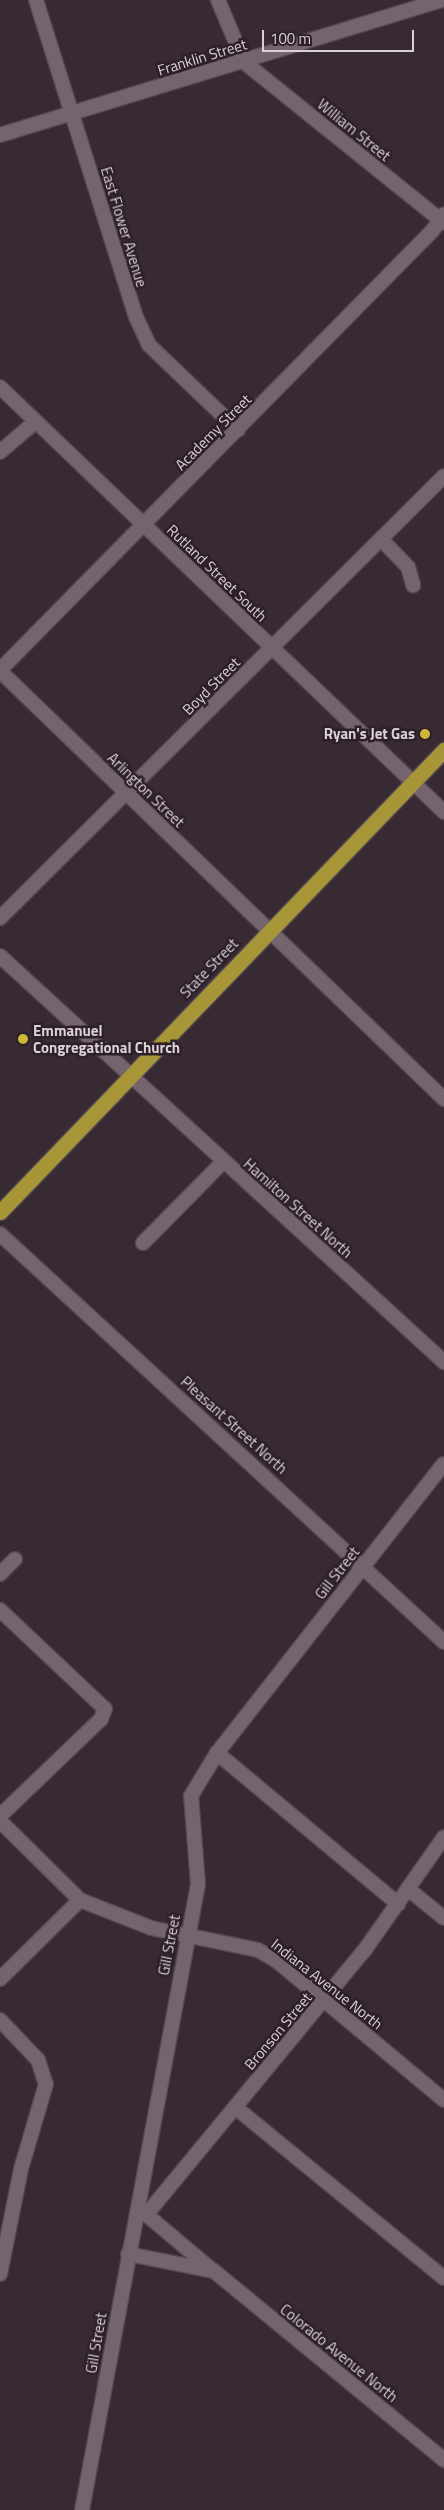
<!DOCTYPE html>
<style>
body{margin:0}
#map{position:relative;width:444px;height:2510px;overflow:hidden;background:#372a33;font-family:"Titillium Web",sans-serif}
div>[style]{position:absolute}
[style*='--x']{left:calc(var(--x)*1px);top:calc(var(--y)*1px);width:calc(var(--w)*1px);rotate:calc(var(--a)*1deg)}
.roads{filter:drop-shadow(1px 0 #534850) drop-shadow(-1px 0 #534850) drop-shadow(0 1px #534850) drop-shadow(0 -1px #534850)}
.minor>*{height:14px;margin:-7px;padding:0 7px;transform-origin:7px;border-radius:7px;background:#73646e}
.highway>*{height:15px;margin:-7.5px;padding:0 7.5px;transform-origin:7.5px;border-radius:7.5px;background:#a69638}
.dots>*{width:14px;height:14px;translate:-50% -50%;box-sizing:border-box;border:2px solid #2d2029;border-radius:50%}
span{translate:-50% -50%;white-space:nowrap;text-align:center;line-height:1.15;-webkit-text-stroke:5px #2d2029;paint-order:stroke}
.street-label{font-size:15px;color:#dad1d7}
.poi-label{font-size:15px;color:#dad1d7;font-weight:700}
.right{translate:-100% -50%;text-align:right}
.left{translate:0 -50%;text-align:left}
.scale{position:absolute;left:262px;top:30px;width:152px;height:22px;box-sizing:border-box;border:2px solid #dad1d7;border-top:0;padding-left:6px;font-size:15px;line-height:18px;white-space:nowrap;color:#dad1d7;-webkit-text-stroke:4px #2d2029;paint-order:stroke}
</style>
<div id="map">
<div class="roads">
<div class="minor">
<div style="--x:36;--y:0;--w:332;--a:72.5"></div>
<div style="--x:136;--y:317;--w:31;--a:65"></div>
<div style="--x:149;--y:345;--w:123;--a:43.7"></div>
<div style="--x:218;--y:0;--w:67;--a:67.2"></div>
<div style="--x:244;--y:62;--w:257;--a:38.8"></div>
<div style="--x:0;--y:135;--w:461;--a:-17"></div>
<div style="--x:0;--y:387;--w:615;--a:43.75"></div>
<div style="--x:0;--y:452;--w:46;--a:-40.6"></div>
<div style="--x:381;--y:539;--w:39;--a:46"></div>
<div style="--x:408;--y:567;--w:19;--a:74"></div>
<div style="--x:0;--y:670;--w:617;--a:-45.46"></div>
<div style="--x:433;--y:230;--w:19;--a:-55"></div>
<div style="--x:0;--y:671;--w:617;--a:43.95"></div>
<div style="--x:0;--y:918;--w:626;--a:-44.87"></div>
<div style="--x:0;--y:956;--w:602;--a:42.44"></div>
<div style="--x:0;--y:1234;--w:603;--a:42.58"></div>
<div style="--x:143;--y:1243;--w:114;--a:-45.4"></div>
<div style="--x:0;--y:1574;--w:21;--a:-45"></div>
<div style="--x:0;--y:1610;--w:144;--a:43.3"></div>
<div style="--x:105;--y:1709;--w:11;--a:112"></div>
<div style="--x:101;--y:1719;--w:140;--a:136.2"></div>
<div style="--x:217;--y:1753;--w:236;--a:39.8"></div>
<div style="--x:0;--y:1821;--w:112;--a:44.6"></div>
<div style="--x:80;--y:1900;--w:76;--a:21.5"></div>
<div style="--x:151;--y:1928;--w:109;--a:11.6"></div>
<div style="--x:258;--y:1950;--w:22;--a:30"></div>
<div style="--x:277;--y:1961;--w:217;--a:39.8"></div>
<div style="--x:408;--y:1889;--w:46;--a:38.9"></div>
<div style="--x:0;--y:1979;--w:112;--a:-44.6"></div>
<div style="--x:0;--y:2020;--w:55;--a:46.5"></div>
<div style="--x:38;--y:2060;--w:25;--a:72"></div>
<div style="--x:46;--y:2084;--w:89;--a:106.4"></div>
<div style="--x:21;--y:2169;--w:107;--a:101.3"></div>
<div style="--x:235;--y:2107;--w:270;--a:39.3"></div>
<div style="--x:141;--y:2210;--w:93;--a:40.2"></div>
<div style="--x:146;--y:2215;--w:342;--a:-50.5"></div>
<div style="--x:364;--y:1951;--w:139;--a:-54.9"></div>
<div style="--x:128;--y:2254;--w:88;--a:11.2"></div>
<div style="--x:214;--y:2271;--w:298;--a:39.4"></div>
<div style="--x:82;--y:2510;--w:637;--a:-79.5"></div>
<div style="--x:198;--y:1884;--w:88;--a:-94.5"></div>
<div style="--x:191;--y:1796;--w:50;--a:-58.8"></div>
<div style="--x:217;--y:1753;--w:367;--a:-51.9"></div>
</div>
<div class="highway">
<div style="--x:0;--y:1212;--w:641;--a:-46.14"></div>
</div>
</div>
<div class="dots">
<div style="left:425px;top:734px;background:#ceb838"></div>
<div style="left:23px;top:1039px;background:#ceb838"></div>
</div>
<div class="street-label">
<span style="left:202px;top:57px;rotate:-17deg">Franklin Street</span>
<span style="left:354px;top:130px;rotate:39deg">William Street</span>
<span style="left:124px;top:227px;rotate:73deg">East Flower Avenue</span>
<span style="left:213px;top:432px;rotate:-45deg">Academy Street</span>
<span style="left:217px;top:573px;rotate:44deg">Rutland Street South</span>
<span style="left:211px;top:686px;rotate:-45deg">Boyd Street</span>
<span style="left:146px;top:790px;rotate:44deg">Arlington Street</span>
<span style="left:209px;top:968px;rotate:-46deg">State Street</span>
<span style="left:298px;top:1208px;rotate:42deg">Hamilton Street North</span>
<span style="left:234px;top:1425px;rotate:42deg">Pleasant Street North</span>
<span style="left:337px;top:1573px;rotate:-52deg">Gill Street</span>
<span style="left:169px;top:1945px;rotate:-79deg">Gill Street</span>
<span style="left:327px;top:1984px;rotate:38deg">Indiana Avenue North</span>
<span style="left:278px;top:2031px;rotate:-50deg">Bronson Street</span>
<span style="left:96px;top:2343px;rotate:-80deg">Gill Street</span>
<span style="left:339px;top:2353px;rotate:39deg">Colorado Avenue North</span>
</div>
<div class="poi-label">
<span class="right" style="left:415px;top:734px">Ryan's Jet Gas</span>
<span class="left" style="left:33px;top:1039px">Emmanuel<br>Congregational Church</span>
</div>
<div class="scale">100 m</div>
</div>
